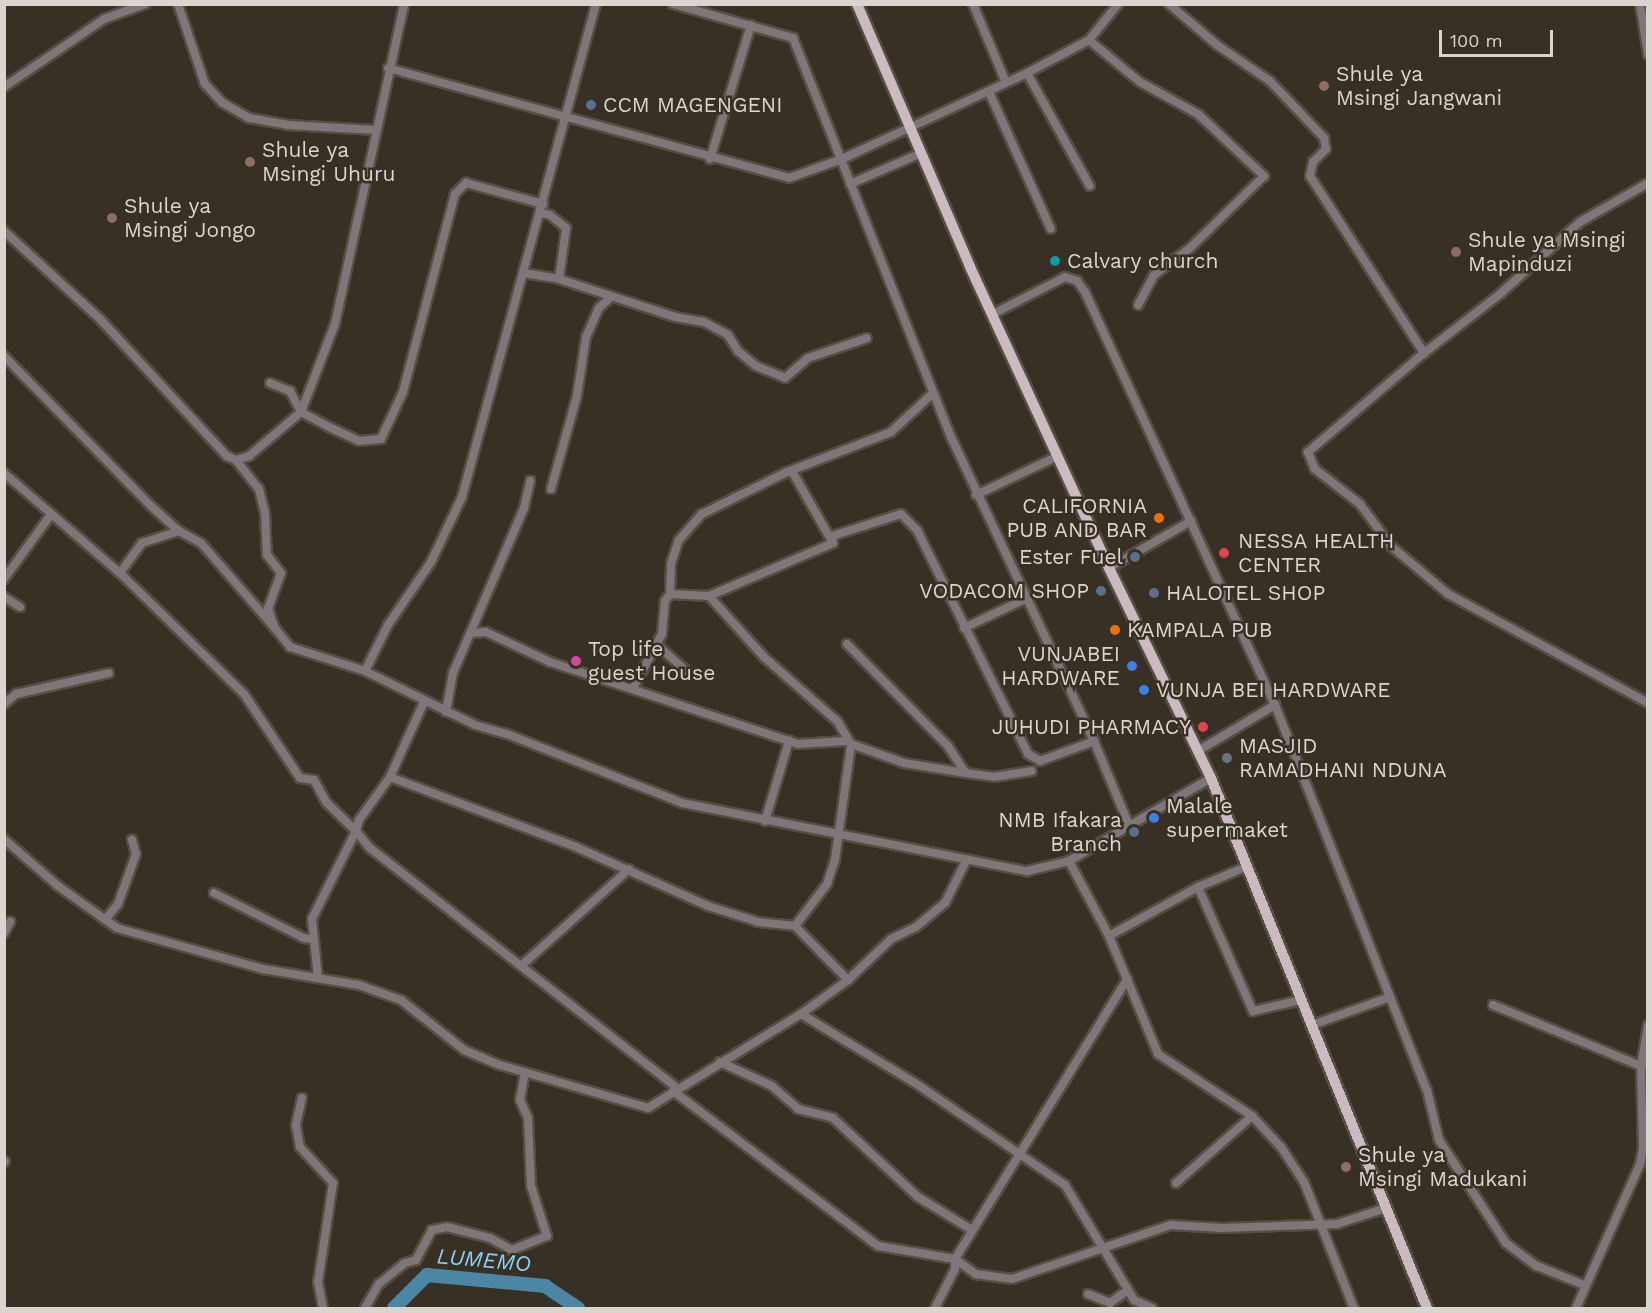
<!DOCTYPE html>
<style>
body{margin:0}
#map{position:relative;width:1652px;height:1313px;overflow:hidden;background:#383025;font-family:"Work Sans",sans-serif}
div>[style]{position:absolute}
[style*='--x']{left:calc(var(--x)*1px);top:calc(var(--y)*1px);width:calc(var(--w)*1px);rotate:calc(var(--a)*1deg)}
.river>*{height:14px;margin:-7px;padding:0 7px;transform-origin:7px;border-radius:7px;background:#4c86a5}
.roads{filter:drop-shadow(2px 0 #554e43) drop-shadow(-2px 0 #554e43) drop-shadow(0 2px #554e43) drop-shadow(0 -2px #554e43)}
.minor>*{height:8px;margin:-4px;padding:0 4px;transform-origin:4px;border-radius:4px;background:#7e7779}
.major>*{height:10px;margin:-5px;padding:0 5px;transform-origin:5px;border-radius:5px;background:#cbbbc0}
.dots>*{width:16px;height:16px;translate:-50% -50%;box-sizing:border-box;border:3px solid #383025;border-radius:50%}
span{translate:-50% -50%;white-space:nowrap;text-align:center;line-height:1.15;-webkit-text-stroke:5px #383025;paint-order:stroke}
.poi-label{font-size:21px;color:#dad5ce}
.left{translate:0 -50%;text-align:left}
.right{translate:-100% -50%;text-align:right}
.water-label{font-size:22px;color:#8dd1f6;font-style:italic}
.frame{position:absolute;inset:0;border:6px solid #dad5ce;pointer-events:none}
.scale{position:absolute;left:1439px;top:30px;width:114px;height:27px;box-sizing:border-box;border:3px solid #dad5ce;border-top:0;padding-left:8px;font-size:18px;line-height:21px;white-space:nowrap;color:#dad5ce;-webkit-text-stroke:4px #383025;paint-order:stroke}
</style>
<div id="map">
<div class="river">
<div style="--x:394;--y:1308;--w:47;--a:-45"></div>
<div style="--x:427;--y:1275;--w:119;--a:5.3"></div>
<div style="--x:545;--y:1286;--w:40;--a:34"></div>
</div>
<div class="roads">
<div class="minor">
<div style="--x:178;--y:4;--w:84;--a:71.4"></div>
<div style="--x:205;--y:84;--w:26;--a:47"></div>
<div style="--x:223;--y:103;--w:30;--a:30"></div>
<div style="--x:249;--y:118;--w:39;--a:10"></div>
<div style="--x:287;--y:125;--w:89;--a:3.2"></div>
<div style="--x:596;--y:4;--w:511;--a:105.21"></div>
<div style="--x:462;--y:497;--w:72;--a:115.5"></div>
<div style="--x:431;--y:562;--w:76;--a:124.3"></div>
<div style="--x:388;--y:625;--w:51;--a:116.6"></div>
<div style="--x:365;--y:671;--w:123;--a:26.1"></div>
<div style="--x:475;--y:725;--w:33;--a:16"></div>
<div style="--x:507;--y:734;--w:188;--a:21.5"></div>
<div style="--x:682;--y:803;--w:352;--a:11.2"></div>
<div style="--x:1027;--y:871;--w:43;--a:-13.4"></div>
<div style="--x:673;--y:4;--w:125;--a:15.8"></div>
<div style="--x:793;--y:38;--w:431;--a:68.4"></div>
<div style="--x:952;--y:439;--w:334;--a:64.8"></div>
<div style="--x:1094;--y:741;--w:91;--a:67.4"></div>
<div style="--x:973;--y:4;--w:82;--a:67.2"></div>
<div style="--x:1169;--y:4;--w:63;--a:40.5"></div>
<div style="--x:1217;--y:45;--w:64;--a:34.2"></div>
<div style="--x:1270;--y:81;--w:79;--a:46.5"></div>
<div style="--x:1324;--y:138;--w:11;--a:80"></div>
<div style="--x:1326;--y:149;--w:18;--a:135"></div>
<div style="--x:1313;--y:162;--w:14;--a:102"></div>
<div style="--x:1310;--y:176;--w:211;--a:57.2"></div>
<div style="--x:1640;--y:4;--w:51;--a:80.9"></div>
<div style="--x:1089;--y:40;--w:66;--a:39.5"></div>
<div style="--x:1140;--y:82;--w:66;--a:28.9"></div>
<div style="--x:1198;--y:114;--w:91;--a:43.2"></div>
<div style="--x:1264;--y:176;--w:103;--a:135.8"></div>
<div style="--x:1190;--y:248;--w:45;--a:143.1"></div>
<div style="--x:1154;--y:275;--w:34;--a:118"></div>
<div style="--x:388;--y:68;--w:416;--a:15.3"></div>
<div style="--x:789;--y:178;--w:56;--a:-19.7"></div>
<div style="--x:842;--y:159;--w:204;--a:-24.9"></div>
<div style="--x:1027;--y:73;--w:70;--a:-28"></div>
<div style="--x:1089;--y:40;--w:46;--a:-51.1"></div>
<div style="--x:1027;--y:73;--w:129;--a:60.9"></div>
<div style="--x:4;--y:87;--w:121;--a:-34.2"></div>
<div style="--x:104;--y:19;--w:44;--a:-20.1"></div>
<div style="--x:989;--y:92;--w:150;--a:65.7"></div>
<div style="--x:710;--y:159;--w:140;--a:-73"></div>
<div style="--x:1648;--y:183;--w:78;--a:150.2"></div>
<div style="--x:1580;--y:222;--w:108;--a:138"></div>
<div style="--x:1500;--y:294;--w:96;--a:142.2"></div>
<div style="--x:1424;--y:353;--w:153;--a:139.5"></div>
<div style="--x:1308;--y:452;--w:18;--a:68"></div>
<div style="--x:1315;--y:469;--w:57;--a:37.9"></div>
<div style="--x:1360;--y:504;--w:52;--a:53.6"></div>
<div style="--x:1391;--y:546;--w:75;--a:40.1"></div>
<div style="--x:1448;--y:594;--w:228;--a:28.6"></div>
<div style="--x:850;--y:184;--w:75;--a:-23.5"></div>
<div style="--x:540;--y:213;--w:10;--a:11"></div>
<div style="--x:550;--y:215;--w:21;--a:39"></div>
<div style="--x:566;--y:228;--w:51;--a:97.8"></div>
<div style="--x:4;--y:231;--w:130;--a:42.5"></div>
<div style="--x:100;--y:319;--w:187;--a:47.2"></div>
<div style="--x:227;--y:456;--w:10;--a:24"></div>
<div style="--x:236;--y:460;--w:14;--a:-17"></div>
<div style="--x:249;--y:456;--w:68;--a:-40.2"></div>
<div style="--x:301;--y:412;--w:94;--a:-68.9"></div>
<div style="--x:335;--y:324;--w:327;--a:-77.8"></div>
<div style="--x:523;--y:273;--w:36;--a:9"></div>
<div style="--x:559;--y:279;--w:122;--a:18.1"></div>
<div style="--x:675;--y:317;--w:29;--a:10"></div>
<div style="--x:704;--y:322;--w:27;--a:28"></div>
<div style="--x:728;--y:335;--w:19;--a:58"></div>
<div style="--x:738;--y:351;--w:23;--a:40"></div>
<div style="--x:756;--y:366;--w:31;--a:22"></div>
<div style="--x:785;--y:378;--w:30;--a:-41"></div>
<div style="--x:808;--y:358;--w:62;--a:-18.7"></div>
<div style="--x:993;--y:314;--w:81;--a:-27.2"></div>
<div style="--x:1065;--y:277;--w:13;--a:18"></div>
<div style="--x:1077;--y:281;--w:14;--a:54"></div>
<div style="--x:1085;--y:292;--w:455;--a:65.3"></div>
<div style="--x:1275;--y:705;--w:414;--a:68.5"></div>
<div style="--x:1427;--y:1090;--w:51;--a:76.5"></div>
<div style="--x:1439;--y:1140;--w:123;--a:57"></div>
<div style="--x:1506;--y:1243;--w:39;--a:37"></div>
<div style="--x:1537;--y:1266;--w:51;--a:22"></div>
<div style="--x:4;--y:356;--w:210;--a:45.6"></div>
<div style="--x:151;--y:506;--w:38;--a:42"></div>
<div style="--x:179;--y:531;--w:25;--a:29"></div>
<div style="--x:201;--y:543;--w:111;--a:49"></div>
<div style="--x:270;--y:383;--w:22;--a:22"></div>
<div style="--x:290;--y:391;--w:24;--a:62"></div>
<div style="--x:301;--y:412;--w:32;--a:28"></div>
<div style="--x:329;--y:427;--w:33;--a:25"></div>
<div style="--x:359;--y:441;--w:22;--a:-5"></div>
<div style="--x:381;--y:439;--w:52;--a:-64.9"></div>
<div style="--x:403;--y:392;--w:205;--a:-75.3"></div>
<div style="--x:455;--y:194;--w:16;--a:-45"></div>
<div style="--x:466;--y:183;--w:80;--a:15.3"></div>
<div style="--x:236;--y:460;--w:37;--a:52"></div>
<div style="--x:259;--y:489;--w:25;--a:76"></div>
<div style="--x:265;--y:513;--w:42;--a:87.3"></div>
<div style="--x:267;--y:555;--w:23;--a:52"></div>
<div style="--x:281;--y:573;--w:37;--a:110"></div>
<div style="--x:268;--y:608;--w:20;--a:72"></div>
<div style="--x:274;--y:627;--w:26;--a:51"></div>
<div style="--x:290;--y:647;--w:79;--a:17.7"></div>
<div style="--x:4;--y:473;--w:153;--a:40.8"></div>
<div style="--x:120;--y:573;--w:173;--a:44.3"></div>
<div style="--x:244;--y:694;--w:101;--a:56.3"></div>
<div style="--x:300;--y:778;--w:14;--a:8"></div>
<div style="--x:314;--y:780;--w:26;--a:61"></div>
<div style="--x:327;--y:803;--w:40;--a:44"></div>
<div style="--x:356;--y:831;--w:98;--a:116.6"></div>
<div style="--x:312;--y:919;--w:59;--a:84.2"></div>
<div style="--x:551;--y:489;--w:97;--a:-74.4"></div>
<div style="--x:577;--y:396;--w:60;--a:-81.3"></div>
<div style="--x:586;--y:337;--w:32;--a:-66"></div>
<div style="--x:599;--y:308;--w:16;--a:-43"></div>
<div style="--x:976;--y:495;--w:91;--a:-25.4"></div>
<div style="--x:833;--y:543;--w:7;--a:-98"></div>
<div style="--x:832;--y:536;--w:72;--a:-17.7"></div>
<div style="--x:901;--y:514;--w:23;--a:45"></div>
<div style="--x:917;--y:530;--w:250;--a:63.6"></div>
<div style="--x:1028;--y:754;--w:14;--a:30"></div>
<div style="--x:1040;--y:761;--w:58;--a:-20.3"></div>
<div style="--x:1109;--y:568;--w:95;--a:-29.8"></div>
<div style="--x:120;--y:573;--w:37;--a:-54"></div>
<div style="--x:142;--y:543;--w:39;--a:-18"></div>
<div style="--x:4;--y:579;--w:78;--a:-53.9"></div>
<div style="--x:709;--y:596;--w:135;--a:-23.1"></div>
<div style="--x:833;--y:543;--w:83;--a:-119.7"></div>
<div style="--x:4;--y:597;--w:19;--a:32"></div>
<div style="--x:964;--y:628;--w:68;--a:-25.4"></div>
<div style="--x:472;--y:633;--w:14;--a:-4"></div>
<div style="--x:486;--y:632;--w:71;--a:25.1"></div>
<div style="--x:550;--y:662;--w:261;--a:18.3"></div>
<div style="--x:798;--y:744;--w:48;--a:-3.6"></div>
<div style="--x:656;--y:644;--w:48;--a:41.6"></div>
<div style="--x:847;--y:644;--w:144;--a:45.3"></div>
<div style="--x:948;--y:746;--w:30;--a:57"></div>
<div style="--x:633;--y:688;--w:61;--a:-61.8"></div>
<div style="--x:662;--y:634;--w:33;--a:-85"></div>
<div style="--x:665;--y:601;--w:9;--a:-54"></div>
<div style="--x:424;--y:702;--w:82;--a:114.4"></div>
<div style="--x:390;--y:777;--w:53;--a:125.8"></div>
<div style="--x:359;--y:820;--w:11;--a:105"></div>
<div style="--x:356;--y:831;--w:22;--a:51"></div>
<div style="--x:370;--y:848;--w:390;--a:38"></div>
<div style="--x:4;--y:704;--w:16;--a:-40"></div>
<div style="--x:16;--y:694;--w:95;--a:-12.7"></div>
<div style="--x:446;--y:712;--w:40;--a:-80"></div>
<div style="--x:453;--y:673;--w:180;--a:-66.7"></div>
<div style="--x:524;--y:508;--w:28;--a:-77"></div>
<div style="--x:851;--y:744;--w:56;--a:19.7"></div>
<div style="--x:904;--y:763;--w:56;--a:9.3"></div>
<div style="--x:959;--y:772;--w:35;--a:8"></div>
<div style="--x:994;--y:777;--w:38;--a:-9"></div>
<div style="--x:1198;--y:751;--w:90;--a:-30.9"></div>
<div style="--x:390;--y:777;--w:199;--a:20.6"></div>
<div style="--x:576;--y:847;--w:145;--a:24.1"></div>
<div style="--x:708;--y:906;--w:52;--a:17.7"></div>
<div style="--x:758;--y:922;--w:37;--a:6"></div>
<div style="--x:795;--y:926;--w:76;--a:45.5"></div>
<div style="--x:1211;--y:778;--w:164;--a:149.7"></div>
<div style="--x:1069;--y:861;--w:85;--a:61.9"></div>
<div style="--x:1109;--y:936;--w:102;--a:-28.8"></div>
<div style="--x:1198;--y:887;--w:54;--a:-22.8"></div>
<div style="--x:765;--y:821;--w:84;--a:-73.3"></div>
<div style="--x:4;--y:839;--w:72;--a:41"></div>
<div style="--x:58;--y:886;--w:72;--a:35.4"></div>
<div style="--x:117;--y:928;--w:152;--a:15.7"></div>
<div style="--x:263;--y:969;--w:97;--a:9.5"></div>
<div style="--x:359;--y:985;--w:45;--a:19.7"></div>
<div style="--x:401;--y:1000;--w:80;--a:38.4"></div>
<div style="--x:464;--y:1050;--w:39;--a:23"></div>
<div style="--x:500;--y:1065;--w:154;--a:16.2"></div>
<div style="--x:648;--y:1108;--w:180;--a:-31.6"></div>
<div style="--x:801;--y:1014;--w:58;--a:-35.9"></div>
<div style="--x:848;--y:980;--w:59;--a:-43.6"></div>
<div style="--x:891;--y:939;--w:28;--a:-26"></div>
<div style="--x:916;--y:927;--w:38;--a:-40"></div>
<div style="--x:945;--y:903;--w:49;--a:-63.4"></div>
<div style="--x:1198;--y:887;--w:136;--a:66.1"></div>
<div style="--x:1253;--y:1011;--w:49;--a:-12.9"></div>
<div style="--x:214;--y:893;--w:101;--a:26.6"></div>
<div style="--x:304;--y:938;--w:9;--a:6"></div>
<div style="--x:105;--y:920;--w:21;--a:-51"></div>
<div style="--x:118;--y:904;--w:53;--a:-70.2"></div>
<div style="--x:136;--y:854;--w:15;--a:-106"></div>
<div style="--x:795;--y:926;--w:53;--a:-52.7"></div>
<div style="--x:827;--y:884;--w:25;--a:-72"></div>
<div style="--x:835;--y:860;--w:117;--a:-82.1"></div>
<div style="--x:851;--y:744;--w:27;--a:-121"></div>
<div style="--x:837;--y:721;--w:96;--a:-138.8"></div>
<div style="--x:765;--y:658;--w:84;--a:-132.1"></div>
<div style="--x:709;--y:596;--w:39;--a:-177"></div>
<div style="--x:670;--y:594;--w:30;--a:-88"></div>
<div style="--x:671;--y:564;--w:25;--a:-72"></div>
<div style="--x:679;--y:540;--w:35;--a:-49"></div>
<div style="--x:702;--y:514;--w:95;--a:-26.3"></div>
<div style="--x:787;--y:472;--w:111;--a:-21"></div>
<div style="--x:891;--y:432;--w:57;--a:-42.9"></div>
<div style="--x:4;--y:933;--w:13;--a:-61"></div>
<div style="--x:1109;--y:936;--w:128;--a:67.4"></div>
<div style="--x:1158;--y:1054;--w:113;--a:33.4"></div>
<div style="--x:1252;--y:1116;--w:42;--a:46.9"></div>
<div style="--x:1281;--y:1147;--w:42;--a:56.7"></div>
<div style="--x:1304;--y:1182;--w:136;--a:68.4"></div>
<div style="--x:521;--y:966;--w:145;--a:-41.9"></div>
<div style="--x:1493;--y:1005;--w:160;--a:22.4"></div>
<div style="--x:1641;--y:1066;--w:7;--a:-8"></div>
<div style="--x:801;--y:1014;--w:133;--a:31.2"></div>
<div style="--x:915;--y:1083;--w:181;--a:34.2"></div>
<div style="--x:1065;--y:1185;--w:134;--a:59"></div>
<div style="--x:1134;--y:1300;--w:20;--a:24"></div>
<div style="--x:1312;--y:1025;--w:83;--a:-19.7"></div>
<div style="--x:720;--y:1062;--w:57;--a:24.8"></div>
<div style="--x:772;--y:1086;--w:35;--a:41"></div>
<div style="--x:798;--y:1109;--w:36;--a:14"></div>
<div style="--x:833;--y:1118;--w:116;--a:42.9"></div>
<div style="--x:918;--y:1197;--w:63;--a:31.4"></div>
<div style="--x:673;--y:1091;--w:257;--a:37.1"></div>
<div style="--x:878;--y:1246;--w:78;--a:9.6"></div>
<div style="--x:955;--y:1259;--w:329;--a:-58.4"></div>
<div style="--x:302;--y:1098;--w:28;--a:103"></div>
<div style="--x:296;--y:1125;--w:22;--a:80"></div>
<div style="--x:300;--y:1147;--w:49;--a:47.5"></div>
<div style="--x:333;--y:1183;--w:100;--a:98.6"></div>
<div style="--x:318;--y:1282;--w:26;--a:79"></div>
<div style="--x:4;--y:1162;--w:1;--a:-45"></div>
<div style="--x:1176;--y:1183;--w:101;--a:-41.4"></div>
<div style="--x:955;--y:1259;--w:26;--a:36"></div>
<div style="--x:976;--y:1274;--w:36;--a:8"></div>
<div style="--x:1012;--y:1279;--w:168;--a:-18.8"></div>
<div style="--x:1171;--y:1225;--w:51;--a:3.4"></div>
<div style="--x:1222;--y:1228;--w:115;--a:-2"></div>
<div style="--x:1337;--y:1224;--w:52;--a:-18.1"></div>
<div style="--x:1088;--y:1294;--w:24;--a:22"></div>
<div style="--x:1110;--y:1303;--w:22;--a:-36"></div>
<div style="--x:365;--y:1308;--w:28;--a:-60"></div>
<div style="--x:379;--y:1284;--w:33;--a:-39"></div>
<div style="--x:405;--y:1263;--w:11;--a:-15"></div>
<div style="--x:416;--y:1260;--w:34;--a:-62"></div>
<div style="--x:432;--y:1230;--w:15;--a:-11"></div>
<div style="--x:447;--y:1227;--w:44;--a:14.3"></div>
<div style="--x:490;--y:1238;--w:25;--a:29"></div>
<div style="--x:512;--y:1250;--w:38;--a:-22"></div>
<div style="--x:547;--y:1236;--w:52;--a:-107.7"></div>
<div style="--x:531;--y:1186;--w:68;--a:-92.5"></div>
<div style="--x:528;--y:1118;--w:20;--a:-114"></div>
<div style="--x:520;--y:1100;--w:28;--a:-80"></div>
<div style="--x:935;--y:1308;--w:44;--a:-62.9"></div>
<div style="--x:955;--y:1269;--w:10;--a:-90"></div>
<div style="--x:1576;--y:1308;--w:158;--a:-66"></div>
<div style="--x:1640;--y:1164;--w:15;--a:-79"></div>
<div style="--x:1643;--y:1149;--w:83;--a:-91.4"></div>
<div style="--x:1641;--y:1066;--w:41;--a:-80.1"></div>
</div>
<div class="major">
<div style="--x:857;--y:4;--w:286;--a:66.7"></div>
<div style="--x:970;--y:267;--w:332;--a:65.2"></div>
<div style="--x:1109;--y:568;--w:233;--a:64.1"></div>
<div style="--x:1211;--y:778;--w:572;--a:67.83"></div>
</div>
</div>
<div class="dots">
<div style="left:1324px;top:86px;background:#8d6e63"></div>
<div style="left:591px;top:105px;background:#5c6f8a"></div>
<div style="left:250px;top:162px;background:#8d6e63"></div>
<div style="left:112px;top:218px;background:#8d6e63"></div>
<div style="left:1456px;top:252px;background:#8d6e63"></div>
<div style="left:1055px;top:261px;background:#0f9aa8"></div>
<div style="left:1159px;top:518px;background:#e8710a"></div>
<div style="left:1224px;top:553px;background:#e0444e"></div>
<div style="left:1135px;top:557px;background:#5c6f8a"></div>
<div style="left:1101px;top:591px;background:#5c6f8a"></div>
<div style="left:1154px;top:593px;background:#5c6f8a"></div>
<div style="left:1115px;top:630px;background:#e8710a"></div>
<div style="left:576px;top:661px;background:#d1479c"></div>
<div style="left:1132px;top:666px;background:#3f7fe0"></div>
<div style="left:1144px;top:690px;background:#3f7fe0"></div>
<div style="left:1203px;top:727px;background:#e0444e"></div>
<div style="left:1227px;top:758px;background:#6b7280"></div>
<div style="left:1154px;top:818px;background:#3f7fe0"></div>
<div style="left:1134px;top:832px;background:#5c6f8a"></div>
<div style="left:1346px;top:1167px;background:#8d6e63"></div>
</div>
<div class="poi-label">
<span class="left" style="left:1336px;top:86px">Shule ya<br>Msingi Jangwani</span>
<span class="left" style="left:603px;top:105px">CCM MAGENGENI</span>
<span class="left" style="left:262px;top:162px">Shule ya<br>Msingi Uhuru</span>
<span class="left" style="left:124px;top:218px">Shule ya<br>Msingi Jongo</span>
<span class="left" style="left:1468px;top:252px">Shule ya Msingi<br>Mapinduzi</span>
<span class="left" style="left:1067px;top:261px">Calvary church</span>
<span class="right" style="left:1147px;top:518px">CALIFORNIA<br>PUB AND BAR</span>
<span class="left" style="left:1238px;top:553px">NESSA HEALTH<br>CENTER</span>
<span class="right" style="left:1123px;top:557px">Ester Fuel</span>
<span class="right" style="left:1089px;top:591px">VODACOM SHOP</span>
<span class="left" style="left:1166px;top:593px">HALOTEL SHOP</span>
<span class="left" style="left:1127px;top:630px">KAMPALA PUB</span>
<span class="left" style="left:588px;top:661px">Top life<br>guest House</span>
<span class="right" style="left:1120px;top:666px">VUNJABEI<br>HARDWARE</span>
<span class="left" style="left:1156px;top:690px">VUNJA BEI HARDWARE</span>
<span class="right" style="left:1191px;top:727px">JUHUDI PHARMACY</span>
<span class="left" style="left:1239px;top:758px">MASJID<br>RAMADHANI NDUNA</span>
<span class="left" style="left:1166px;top:818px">Malale<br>supermaket</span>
<span class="right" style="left:1122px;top:832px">NMB Ifakara<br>Branch</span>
<span class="left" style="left:1358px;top:1167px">Shule ya<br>Msingi Madukani</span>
</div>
<div class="water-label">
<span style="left:484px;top:1260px;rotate:5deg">LUMEMO</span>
</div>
<div class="frame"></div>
<div class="scale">100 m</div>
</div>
